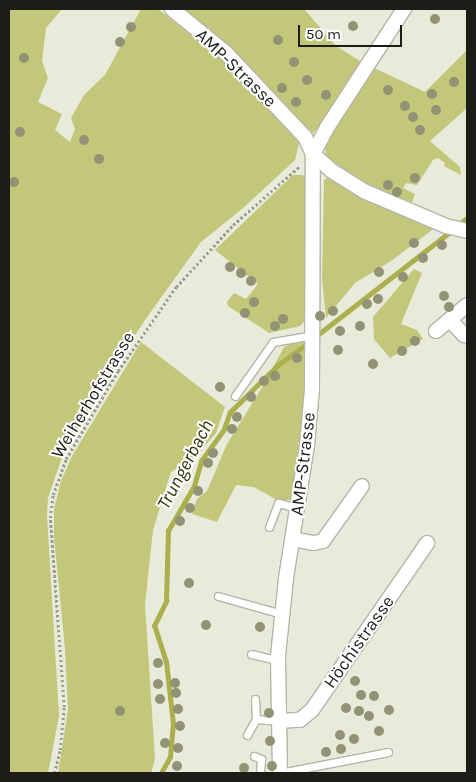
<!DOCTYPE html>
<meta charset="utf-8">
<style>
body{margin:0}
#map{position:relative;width:476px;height:782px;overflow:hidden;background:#e8eada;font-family:Karla,sans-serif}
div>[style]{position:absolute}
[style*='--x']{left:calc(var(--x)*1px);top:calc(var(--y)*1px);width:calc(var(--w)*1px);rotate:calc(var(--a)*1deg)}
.green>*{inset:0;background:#c2c77a}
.stream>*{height:4.5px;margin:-2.25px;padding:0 2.25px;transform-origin:2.25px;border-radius:2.25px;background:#abaf4c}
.path>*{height:2.5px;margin-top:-1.25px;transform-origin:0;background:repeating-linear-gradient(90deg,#9d9e92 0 2.5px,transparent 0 5px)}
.roads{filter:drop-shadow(1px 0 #b4b5a6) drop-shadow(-1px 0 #b4b5a6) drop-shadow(0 1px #b4b5a6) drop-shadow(0 -1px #b4b5a6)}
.service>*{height:7px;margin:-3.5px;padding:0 3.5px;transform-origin:3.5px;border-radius:3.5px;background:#fff}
.minor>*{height:14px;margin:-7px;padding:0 7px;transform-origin:7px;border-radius:7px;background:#fff}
.trees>*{width:10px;height:10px;margin:-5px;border-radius:50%;background:#919374}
span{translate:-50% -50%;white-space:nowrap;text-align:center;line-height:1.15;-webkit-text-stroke:4px #fff;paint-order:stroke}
.street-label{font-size:18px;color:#1d1d18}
.water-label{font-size:19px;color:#313307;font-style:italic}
.frame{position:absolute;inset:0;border:10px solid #1d1d18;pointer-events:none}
.scale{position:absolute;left:298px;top:25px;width:104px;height:22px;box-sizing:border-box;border:2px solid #1d1d18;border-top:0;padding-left:6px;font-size:15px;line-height:18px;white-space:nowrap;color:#1d1d18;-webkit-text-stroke:4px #fff;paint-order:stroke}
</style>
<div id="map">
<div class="green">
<div style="clip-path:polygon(9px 9px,62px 9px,46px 28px,42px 61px,48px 78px,38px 102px,62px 114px,55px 130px,70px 142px,75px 129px,71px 118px,84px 95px,105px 75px,141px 9px,158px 9px,227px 64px,299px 143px,295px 160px,242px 209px,201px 242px,147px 317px,115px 366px,61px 460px,48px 498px,47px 515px,59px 716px,48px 773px,9px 773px)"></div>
<div style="clip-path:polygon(184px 9px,304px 9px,336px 46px,363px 63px,334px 112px,313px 133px,210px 31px)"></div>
<div style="clip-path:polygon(467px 50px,467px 108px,430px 141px,460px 167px,461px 175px,444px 166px,445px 163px,438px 158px,433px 160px,417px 185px,406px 183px,403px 188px,415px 194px,412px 202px,370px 187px,326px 156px,324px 139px,363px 86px,370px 66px,425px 92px)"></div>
<div style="clip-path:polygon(293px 175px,303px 175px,306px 181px,307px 318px,300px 326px,269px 333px,228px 306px,227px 302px,234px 293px,246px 299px,258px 284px,215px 250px)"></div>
<div style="clip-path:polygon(329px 177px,436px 227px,391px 261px,355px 283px,326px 318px,322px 279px,324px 180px)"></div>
<div style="clip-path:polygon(414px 269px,422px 273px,401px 324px,417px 330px,423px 339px,390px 358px,374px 339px,373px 317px)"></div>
<div style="clip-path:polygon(141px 342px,225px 407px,216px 433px,197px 455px,171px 472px,153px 530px,145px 605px,155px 759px,151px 773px,58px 773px,68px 710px,65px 649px,54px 537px,54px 509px,61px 481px,72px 456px)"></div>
<div style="clip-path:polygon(295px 342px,310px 343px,305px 396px,291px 500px,277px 500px,254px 487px,236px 485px,217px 522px,192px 514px,197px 499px,207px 491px,227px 444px,264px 384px,284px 347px)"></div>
</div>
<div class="stream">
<div style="--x:457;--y:226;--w:13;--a:-39"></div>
<div style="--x:320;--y:333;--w:166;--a:-37.9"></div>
<div style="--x:161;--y:773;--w:18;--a:-61"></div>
<div style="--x:170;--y:757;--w:33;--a:-85"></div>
<div style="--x:173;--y:724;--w:62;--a:-96.4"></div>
<div style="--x:166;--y:662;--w:38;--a:-108"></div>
<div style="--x:154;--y:626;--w:28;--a:-64"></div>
<div style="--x:166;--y:601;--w:70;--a:-88.4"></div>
<div style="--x:168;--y:531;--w:52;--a:-60"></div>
<div style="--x:194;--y:486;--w:26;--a:-74"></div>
<div style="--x:201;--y:461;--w:39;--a:-54"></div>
<div style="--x:224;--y:429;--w:18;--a:-71"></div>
<div style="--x:230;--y:412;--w:67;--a:-44.4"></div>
<div style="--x:278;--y:365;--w:32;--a:-36"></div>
</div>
<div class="path">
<div style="--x:54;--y:773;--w:24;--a:-75"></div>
<div style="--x:60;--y:750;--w:43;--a:-84.7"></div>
<div style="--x:64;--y:707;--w:190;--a:-94.2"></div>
<div style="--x:50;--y:518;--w:23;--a:-83"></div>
<div style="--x:53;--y:495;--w:38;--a:-70"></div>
<div style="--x:66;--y:459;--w:102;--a:-59.4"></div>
<div style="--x:118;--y:371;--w:102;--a:-55.4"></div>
<div style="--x:176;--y:287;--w:84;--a:-47.4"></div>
<div style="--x:233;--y:225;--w:89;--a:-41.4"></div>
</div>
<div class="roads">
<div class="service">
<div style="--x:235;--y:396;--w:66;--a:-54.9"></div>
<div style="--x:273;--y:342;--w:41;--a:-9.9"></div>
<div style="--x:269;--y:527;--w:26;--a:-69"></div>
<div style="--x:278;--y:503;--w:21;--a:14"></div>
<div style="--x:218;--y:596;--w:66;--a:15.7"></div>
<div style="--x:251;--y:654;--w:28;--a:13"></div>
<div style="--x:255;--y:699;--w:20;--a:87"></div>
<div style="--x:256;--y:719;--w:22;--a:5"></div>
<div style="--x:247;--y:735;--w:18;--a:-61"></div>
<div style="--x:254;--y:756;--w:8;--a:23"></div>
<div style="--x:261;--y:759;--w:14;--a:94"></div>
<div style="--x:280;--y:773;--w:110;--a:-11"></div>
</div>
<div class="minor">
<div style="--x:172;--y:9;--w:70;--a:39.2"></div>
<div style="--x:226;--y:53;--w:115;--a:46.8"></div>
<div style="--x:305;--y:137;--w:19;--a:65"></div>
<div style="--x:313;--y:154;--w:25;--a:42"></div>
<div style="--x:332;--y:171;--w:40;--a:32"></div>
<div style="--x:366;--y:192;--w:87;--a:23"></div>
<div style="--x:446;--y:226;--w:22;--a:13"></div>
<div style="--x:450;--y:320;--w:21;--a:47"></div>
<div style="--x:436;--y:331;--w:40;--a:-40"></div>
<div style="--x:293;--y:539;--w:21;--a:11"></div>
<div style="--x:314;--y:543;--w:9;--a:-13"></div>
<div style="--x:323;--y:541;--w:67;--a:-54.7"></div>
<div style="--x:278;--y:721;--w:22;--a:-3"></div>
<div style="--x:300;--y:720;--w:16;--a:-40"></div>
<div style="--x:312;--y:710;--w:203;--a:-55.4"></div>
<div style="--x:280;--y:773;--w:117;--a:-91"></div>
<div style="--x:278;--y:656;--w:78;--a:-84.1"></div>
<div style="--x:286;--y:578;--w:134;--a:-81"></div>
<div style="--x:307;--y:446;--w:57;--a:-85"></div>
<div style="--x:312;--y:389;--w:235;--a:-89.8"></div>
<div style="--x:313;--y:154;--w:32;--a:-62"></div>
<div style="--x:328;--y:126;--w:140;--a:-57"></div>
</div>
</div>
<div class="trees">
<div style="left:435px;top:19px"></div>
<div style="left:353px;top:26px"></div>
<div style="left:131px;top:27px"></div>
<div style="left:278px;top:40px"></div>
<div style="left:120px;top:42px"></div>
<div style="left:24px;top:58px"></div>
<div style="left:294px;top:62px"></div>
<div style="left:307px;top:80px"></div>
<div style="left:454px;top:82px"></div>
<div style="left:282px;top:88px"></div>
<div style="left:388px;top:90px"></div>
<div style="left:432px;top:94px"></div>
<div style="left:326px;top:95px"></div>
<div style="left:296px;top:102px"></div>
<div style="left:405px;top:106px"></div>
<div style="left:436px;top:110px"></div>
<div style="left:413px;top:117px"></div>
<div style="left:420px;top:130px"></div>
<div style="left:20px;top:132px"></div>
<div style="left:84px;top:140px"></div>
<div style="left:99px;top:159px"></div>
<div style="left:415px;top:178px"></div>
<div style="left:14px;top:182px"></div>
<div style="left:388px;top:185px"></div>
<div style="left:397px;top:192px"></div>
<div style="left:414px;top:243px"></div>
<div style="left:442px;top:245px"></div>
<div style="left:423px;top:258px"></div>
<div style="left:230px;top:267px"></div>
<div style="left:379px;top:272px"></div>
<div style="left:241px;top:273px"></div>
<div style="left:403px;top:277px"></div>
<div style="left:251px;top:281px"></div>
<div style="left:444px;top:296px"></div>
<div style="left:378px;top:299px"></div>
<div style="left:254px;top:302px"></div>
<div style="left:367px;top:304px"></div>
<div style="left:449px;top:307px"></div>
<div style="left:333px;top:311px"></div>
<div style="left:245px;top:313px"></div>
<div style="left:320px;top:316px"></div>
<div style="left:283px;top:319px"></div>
<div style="left:275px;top:326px"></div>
<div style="left:360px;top:326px"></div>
<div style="left:340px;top:331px"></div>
<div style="left:415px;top:341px"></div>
<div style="left:338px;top:350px"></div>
<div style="left:402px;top:351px"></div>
<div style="left:297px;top:358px"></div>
<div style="left:373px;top:364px"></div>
<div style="left:275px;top:376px"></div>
<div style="left:264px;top:381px"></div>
<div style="left:220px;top:387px"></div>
<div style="left:251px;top:397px"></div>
<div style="left:237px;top:417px"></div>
<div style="left:232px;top:429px"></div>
<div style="left:213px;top:453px"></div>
<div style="left:208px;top:463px"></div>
<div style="left:198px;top:491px"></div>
<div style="left:190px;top:508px"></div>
<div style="left:180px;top:521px"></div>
<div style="left:189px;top:583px"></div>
<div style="left:206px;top:625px"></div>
<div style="left:260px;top:627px"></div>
<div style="left:158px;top:663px"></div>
<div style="left:355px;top:681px"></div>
<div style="left:175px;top:683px"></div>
<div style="left:158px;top:684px"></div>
<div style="left:176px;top:693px"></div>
<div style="left:361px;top:695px"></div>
<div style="left:374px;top:696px"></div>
<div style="left:160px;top:699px"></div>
<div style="left:346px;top:708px"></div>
<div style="left:178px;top:709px"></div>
<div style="left:389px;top:710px"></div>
<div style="left:120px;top:711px"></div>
<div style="left:359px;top:711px"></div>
<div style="left:269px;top:713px"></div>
<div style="left:369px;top:716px"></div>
<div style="left:180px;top:726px"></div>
<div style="left:379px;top:731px"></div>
<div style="left:340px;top:735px"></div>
<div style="left:354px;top:739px"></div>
<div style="left:270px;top:741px"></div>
<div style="left:165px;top:743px"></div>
<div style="left:178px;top:748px"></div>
<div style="left:341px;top:749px"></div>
<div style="left:326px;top:752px"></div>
<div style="left:177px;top:766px"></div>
<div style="left:272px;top:766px"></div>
<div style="left:244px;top:768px"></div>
</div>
<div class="street-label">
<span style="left:236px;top:68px;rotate:44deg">AMP-Strasse</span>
<span style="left:93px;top:395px;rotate:-59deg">Weiherhofstrasse</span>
<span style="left:303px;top:464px;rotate:-83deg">AMP-Strasse</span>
<span style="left:359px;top:642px;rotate:-55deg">Höchistrasse</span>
</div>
<div class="water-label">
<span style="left:186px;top:465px;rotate:-62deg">Trungerbach</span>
</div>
<div class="frame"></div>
<div class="scale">50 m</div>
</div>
